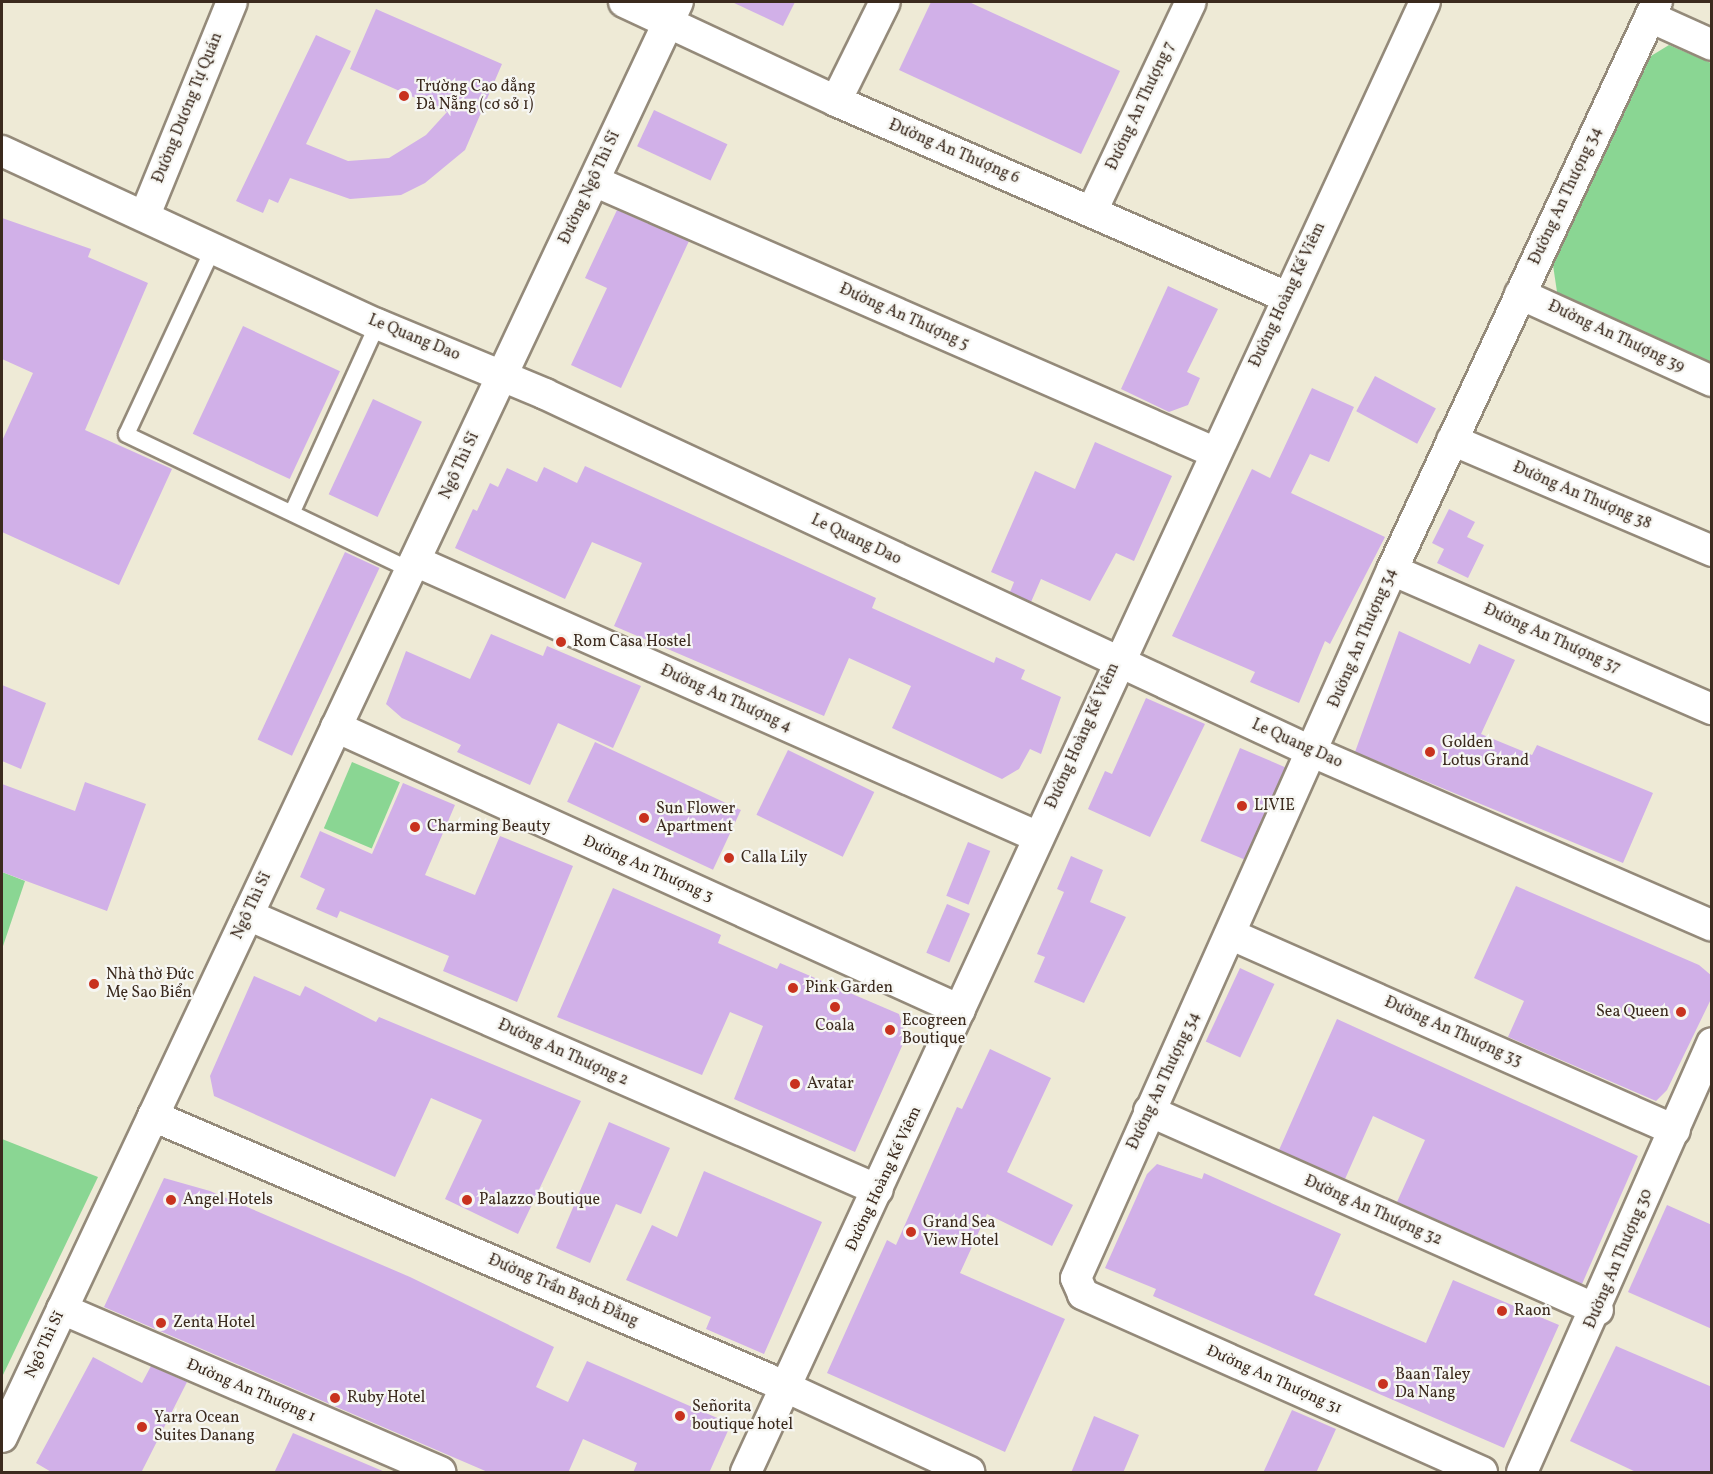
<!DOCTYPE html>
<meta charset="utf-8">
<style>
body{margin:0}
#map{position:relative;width:1713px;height:1474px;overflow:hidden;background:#eeead6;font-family:Vollkorn,serif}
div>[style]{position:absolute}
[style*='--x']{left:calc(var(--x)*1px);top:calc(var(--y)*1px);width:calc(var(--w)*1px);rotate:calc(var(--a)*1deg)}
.green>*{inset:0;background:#8ad693;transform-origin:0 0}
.building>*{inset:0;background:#d1b0e8;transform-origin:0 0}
.roads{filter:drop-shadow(2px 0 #948a7a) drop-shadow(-2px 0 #948a7a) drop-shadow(0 2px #948a7a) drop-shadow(0 -2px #948a7a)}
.lane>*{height:15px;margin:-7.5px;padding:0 7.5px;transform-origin:7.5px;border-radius:7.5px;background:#fff}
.street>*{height:30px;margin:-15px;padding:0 15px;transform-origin:15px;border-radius:15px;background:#fff}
.dots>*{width:16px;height:16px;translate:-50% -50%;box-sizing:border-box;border:3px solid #f6f6f2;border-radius:50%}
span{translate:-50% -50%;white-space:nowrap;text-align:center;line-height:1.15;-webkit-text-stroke:4.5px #f6f6f2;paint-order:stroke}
.poi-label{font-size:16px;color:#3b2a1e}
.left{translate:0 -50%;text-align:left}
.right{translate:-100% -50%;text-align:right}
.street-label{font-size:16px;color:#3b2a1e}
.frame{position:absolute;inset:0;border:3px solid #3b2a1e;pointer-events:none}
</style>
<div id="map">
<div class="green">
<div style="clip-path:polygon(1669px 45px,1711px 63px,1711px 365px,1557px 292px,1553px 265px,1651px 56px)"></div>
<div style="left:352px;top:762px;width:52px;height:72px;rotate:23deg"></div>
<div style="clip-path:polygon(2px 872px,25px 881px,2px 949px)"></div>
<div style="clip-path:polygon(2px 1139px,98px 1177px,2px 1377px)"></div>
</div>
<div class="building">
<div style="clip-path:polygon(732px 2px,795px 2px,783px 26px)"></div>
<div style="clip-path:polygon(931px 2px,969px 2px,1120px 71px,1081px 154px,899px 70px)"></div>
<div style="clip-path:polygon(376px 9px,502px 64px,465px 150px,425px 183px,401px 195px,350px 199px,290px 178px,278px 203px,269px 199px,263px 213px,236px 201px,316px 35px,351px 51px,306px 144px,348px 161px,389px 158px,426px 135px,447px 112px,350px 69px)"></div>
<div style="left:654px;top:110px;width:81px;height:40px;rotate:25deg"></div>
<div style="clip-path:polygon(617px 210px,689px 241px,621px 388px,571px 365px,607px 288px,585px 278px)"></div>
<div style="clip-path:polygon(2px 218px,91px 249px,88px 257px,148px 283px,85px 430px,172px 469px,119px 585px,2px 532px,2px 441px,33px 373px,2px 359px)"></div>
<div style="clip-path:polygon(1168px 286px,1218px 309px,1187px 372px,1200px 378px,1188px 405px,1169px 412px,1121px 389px)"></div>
<div style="left:243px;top:326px;width:107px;height:119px;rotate:25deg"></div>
<div style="left:1375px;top:376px;width:69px;height:40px;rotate:28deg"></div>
<div style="clip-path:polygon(1312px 388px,1354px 407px,1329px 462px,1310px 454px,1291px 493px,1385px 537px,1330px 644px,1325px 641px,1299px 703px,1250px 682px,1255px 672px,1172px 636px,1252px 469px,1270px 478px)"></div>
<div style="left:373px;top:399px;width:54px;height:105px;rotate:25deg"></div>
<div style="clip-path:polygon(1095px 442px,1172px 476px,1134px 561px,1116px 553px,1090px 601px,1041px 579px,1031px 602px,1010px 592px,1014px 582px,991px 572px,1035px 471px,1075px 489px)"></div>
<div style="clip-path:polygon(585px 466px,876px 598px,872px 608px,994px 663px,996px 657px,1025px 670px,1021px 679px,1061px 697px,1041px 754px,1030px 749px,1019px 769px,1002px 779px,892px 728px,911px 686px,849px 658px,824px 716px,614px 626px,642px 563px,592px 542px,565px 599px,455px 548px,473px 509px,477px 511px,490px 483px,498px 487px,507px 468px,537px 482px,544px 467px,577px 483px)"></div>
<div style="clip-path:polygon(1449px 509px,1475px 522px,1467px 537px,1484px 545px,1468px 578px,1437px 563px,1444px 549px,1432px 543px)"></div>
<div style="left:345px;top:552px;width:38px;height:207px;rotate:25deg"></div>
<div style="clip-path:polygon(1399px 631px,1470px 664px,1479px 644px,1515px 660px,1481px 734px,1532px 755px,1537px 745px,1653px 793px,1623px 863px,1355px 752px)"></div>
<div style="clip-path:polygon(491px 634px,543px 656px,547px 646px,641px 686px,613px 748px,558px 723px,530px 785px,457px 752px,461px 745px,402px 718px,386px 704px,406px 651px,470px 679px)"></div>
<div style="clip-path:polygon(2px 685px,46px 703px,21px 769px,2px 761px)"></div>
<div style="clip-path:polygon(1146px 698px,1205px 724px,1150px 837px,1088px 809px,1105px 771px,1112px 774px)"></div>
<div style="left:595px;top:742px;width:161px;height:66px;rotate:25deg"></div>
<div style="left:1240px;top:748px;width:49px;height:101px;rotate:23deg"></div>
<div style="left:788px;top:750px;width:96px;height:72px;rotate:26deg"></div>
<div style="clip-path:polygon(85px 782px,146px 804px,107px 911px,2px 872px,2px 784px,75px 811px)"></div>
<div style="clip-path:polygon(403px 783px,455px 805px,425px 875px,475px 895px,500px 836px,573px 866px,517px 1002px,443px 971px,449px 956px,340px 911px,337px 918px,316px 909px,325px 889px,300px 877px,320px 831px,372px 854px)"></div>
<div style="left:968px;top:842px;width:24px;height:58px;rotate:22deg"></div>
<div style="clip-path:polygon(1071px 856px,1103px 870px,1090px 902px,1126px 917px,1084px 1003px,1034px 982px,1045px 957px,1037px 954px,1064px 892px,1057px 889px)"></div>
<div style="clip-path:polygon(1516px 886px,1699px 965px,1712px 976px,1712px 997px,1667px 1090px,1656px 1101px,1508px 1037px,1524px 1001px,1474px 978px)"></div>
<div style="clip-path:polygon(613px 888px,721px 935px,718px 943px,777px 969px,780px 963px,899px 1014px,906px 1037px,855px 1152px,734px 1099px,763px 1026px,730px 1012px,702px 1075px,557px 1017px)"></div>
<div style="left:947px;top:904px;width:25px;height:53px;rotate:23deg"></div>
<div style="left:1240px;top:968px;width:38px;height:81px;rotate:25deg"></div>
<div style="clip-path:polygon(254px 976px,300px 996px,305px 986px,376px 1022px,379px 1017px,581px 1101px,518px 1234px,445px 1199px,482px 1120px,431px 1098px,395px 1177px,214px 1096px,210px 1076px)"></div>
<div style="clip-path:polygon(1337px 1019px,1638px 1156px,1582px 1284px,1397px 1202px,1425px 1140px,1373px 1116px,1345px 1179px,1279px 1150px)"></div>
<div style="clip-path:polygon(990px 1049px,1051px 1078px,1007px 1172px,1073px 1205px,1052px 1246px,987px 1214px,960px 1273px,1065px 1319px,1005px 1452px,827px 1373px,887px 1240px,896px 1245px,957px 1107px,962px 1109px)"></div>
<div style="clip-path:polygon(609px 1122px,670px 1148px,641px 1214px,616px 1204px,590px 1263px,556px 1248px)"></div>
<div style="clip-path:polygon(1157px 1164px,1202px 1179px,1204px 1173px,1341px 1234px,1314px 1295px,1426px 1343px,1453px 1280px,1559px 1325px,1504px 1448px,1153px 1296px,1156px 1289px,1105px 1268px,1147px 1174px)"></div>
<div style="clip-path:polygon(704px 1171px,822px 1222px,764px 1354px,706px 1329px,711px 1317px,626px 1280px,652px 1225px,677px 1237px)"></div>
<div style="clip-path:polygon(164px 1178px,210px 1191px,410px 1277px,554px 1347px,536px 1387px,568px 1402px,587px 1361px,731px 1424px,709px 1473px,633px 1473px,637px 1463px,583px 1439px,568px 1473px,490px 1473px,104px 1307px)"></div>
<div style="clip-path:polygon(1667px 1205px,1712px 1225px,1712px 1329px,1628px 1292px)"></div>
<div style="clip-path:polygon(1616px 1346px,1712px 1387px,1712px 1473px,1638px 1473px,1570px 1441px)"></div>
<div style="clip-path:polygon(93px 1357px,142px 1383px,151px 1366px,187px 1382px,141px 1473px,53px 1473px,36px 1463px)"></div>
<div style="clip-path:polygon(1292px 1410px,1336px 1429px,1316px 1473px,1263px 1473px)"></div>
<div style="clip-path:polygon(1094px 1416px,1139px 1435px,1123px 1473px,1071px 1473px)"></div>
<div style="clip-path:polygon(293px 1433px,385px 1472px,385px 1473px,274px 1473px)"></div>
</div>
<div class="roads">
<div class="lane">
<div style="--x:214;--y:245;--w:208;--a:115"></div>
<div style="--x:126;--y:434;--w:316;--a:25.5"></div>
<div style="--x:292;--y:511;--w:205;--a:-65.6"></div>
</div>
<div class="street">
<div style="--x:624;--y:2;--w:234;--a:25"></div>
<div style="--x:836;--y:101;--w:492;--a:23.5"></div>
<div style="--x:1650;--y:17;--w:68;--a:24.3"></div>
<div style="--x:836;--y:101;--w:110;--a:-63.7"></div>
<div style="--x:2;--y:151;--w:413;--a:24.8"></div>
<div style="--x:377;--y:324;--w:182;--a:22.6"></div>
<div style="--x:545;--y:394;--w:850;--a:25"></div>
<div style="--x:1315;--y:753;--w:433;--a:23.5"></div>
<div style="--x:594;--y:181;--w:677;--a:23.61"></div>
<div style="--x:1092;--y:211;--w:231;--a:-64.7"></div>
<div style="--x:145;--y:215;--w:230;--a:-67.8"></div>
<div style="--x:1520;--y:294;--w:211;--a:24.4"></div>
<div style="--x:1452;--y:440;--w:283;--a:23.1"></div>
<div style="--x:415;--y:561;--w:681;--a:23.89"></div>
<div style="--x:1392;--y:570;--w:349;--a:23.5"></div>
<div style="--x:336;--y:727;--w:685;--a:24.4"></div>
<div style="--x:248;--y:915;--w:687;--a:23.58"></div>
<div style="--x:1232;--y:935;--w:484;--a:23.8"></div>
<div style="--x:1149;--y:1111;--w:491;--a:23.9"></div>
<div style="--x:153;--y:1116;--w:667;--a:23.14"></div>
<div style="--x:766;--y:1378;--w:224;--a:24.8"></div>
<div style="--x:62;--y:1309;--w:412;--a:23.3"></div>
<div style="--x:2;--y:1437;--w:1586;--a:-64.78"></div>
<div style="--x:746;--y:1472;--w:1619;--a:-65.21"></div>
<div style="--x:1482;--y:1472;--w:437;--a:-156"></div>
<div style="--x:1083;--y:1294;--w:17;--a:-114"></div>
<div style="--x:1076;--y:1278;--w:775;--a:-65.95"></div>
<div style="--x:1392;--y:570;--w:627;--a:-64.99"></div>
<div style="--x:1522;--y:1472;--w:469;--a:-66.1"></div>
</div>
</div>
<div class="dots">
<div style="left:404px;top:96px;background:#c8321e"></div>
<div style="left:561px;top:642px;background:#c8321e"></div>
<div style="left:1430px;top:752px;background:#c8321e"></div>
<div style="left:1242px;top:806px;background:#c8321e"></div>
<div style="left:644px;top:818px;background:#c8321e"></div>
<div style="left:415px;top:827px;background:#c8321e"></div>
<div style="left:729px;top:858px;background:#c8321e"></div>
<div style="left:94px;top:984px;background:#c8321e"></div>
<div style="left:793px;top:988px;background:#c8321e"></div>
<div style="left:835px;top:1007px;background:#c8321e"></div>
<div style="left:1681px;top:1012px;background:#c8321e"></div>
<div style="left:890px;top:1030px;background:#c8321e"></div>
<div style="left:795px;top:1084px;background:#c8321e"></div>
<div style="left:171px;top:1200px;background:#c8321e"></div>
<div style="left:467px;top:1200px;background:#c8321e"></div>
<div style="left:911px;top:1232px;background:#c8321e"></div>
<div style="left:1502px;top:1311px;background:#c8321e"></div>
<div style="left:161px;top:1323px;background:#c8321e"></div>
<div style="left:1383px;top:1384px;background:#c8321e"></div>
<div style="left:335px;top:1398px;background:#c8321e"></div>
<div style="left:680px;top:1416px;background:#c8321e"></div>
<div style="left:142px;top:1427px;background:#c8321e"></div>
</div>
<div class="poi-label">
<span class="left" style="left:416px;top:96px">Trường Cao đẳng<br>Đà Nẵng (cơ sở 1)</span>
<span class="left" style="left:573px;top:642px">Rom Casa Hostel</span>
<span class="left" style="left:1442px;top:752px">Golden<br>Lotus Grand</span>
<span class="left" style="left:1254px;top:806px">LIVIE</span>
<span class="left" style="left:656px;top:818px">Sun Flower<br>Apartment</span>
<span class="left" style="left:427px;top:827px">Charming Beauty</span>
<span class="left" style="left:741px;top:858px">Calla Lily</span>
<span class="left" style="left:106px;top:984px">Nhà thờ Đức<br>Mẹ Sao Biển</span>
<span class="left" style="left:805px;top:988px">Pink Garden</span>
<span class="right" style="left:1669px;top:1012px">Sea Queen</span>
<span class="left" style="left:902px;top:1030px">Ecogreen<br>Boutique</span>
<span style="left:835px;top:1026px">Coala</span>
<span class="left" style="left:807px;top:1084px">Avatar</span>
<span class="left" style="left:183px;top:1200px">Angel Hotels</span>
<span class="left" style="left:479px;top:1200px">Palazzo Boutique</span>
<span class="left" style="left:923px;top:1232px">Grand Sea<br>View Hotel</span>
<span class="left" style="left:1514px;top:1311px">Raon</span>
<span class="left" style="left:173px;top:1323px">Zenta Hotel</span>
<span class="left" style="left:1395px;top:1384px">Baan Taley<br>Da Nang</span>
<span class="left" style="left:347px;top:1398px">Ruby Hotel</span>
<span class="left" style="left:692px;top:1416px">Señorita<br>boutique hotel</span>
<span class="left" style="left:154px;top:1427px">Yarra Ocean<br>Suites Danang</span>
</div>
<div class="street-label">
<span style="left:1141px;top:106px;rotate:-65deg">Đường An Thượng 7</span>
<span style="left:188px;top:108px;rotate:-68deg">Đường Dương Tự Quán</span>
<span style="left:954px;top:152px;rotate:23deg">Đường An Thượng 6</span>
<span style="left:590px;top:188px;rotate:-65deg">Đường Ngô Thì Sĩ</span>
<span style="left:1566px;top:196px;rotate:-65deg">Đường An Thượng 34</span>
<span style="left:1288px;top:295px;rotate:-65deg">Đường Hoàng Kế Viêm</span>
<span style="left:904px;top:317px;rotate:24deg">Đường An Thượng 5</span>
<span style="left:1616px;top:337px;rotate:25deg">Đường An Thượng 39</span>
<span style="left:414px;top:338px;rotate:22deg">Le Quang Dao</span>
<span style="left:460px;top:466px;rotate:-65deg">Ngô Thì Sĩ</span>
<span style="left:1582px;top:496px;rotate:23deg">Đường An Thượng 38</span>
<span style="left:856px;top:540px;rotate:25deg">Le Quang Dao</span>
<span style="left:1363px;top:638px;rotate:-67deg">Đường An Thượng 34</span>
<span style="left:1552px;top:639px;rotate:24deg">Đường An Thượng 37</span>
<span style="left:726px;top:699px;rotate:24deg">Đường An Thượng 4</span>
<span style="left:1083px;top:736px;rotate:-66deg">Đường Hoàng Kế Viêm</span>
<span style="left:1297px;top:744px;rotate:24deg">Le Quang Dao</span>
<span style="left:648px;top:869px;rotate:24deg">Đường An Thượng 3</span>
<span style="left:252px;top:906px;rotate:-65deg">Ngô Thì Sĩ</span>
<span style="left:1453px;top:1032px;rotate:24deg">Đường An Thượng 33</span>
<span style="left:563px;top:1053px;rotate:24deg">Đường An Thượng 2</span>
<span style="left:1164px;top:1081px;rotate:-65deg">Đường An Thượng 34</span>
<span style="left:884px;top:1179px;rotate:-65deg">Đường Hoàng Kế Viêm</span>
<span style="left:1373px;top:1211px;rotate:24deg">Đường An Thượng 32</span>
<span style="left:1619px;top:1259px;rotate:-67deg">Đường An Thượng 30</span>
<span style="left:563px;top:1291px;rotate:23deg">Đường Trần Bạch Đằng</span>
<span style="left:45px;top:1345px;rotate:-65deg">Ngô Thì Sĩ</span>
<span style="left:1274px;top:1380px;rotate:24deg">Đường An Thượng 31</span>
<span style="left:251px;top:1391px;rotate:23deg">Đường An Thượng 1</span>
</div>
<div class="frame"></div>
</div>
